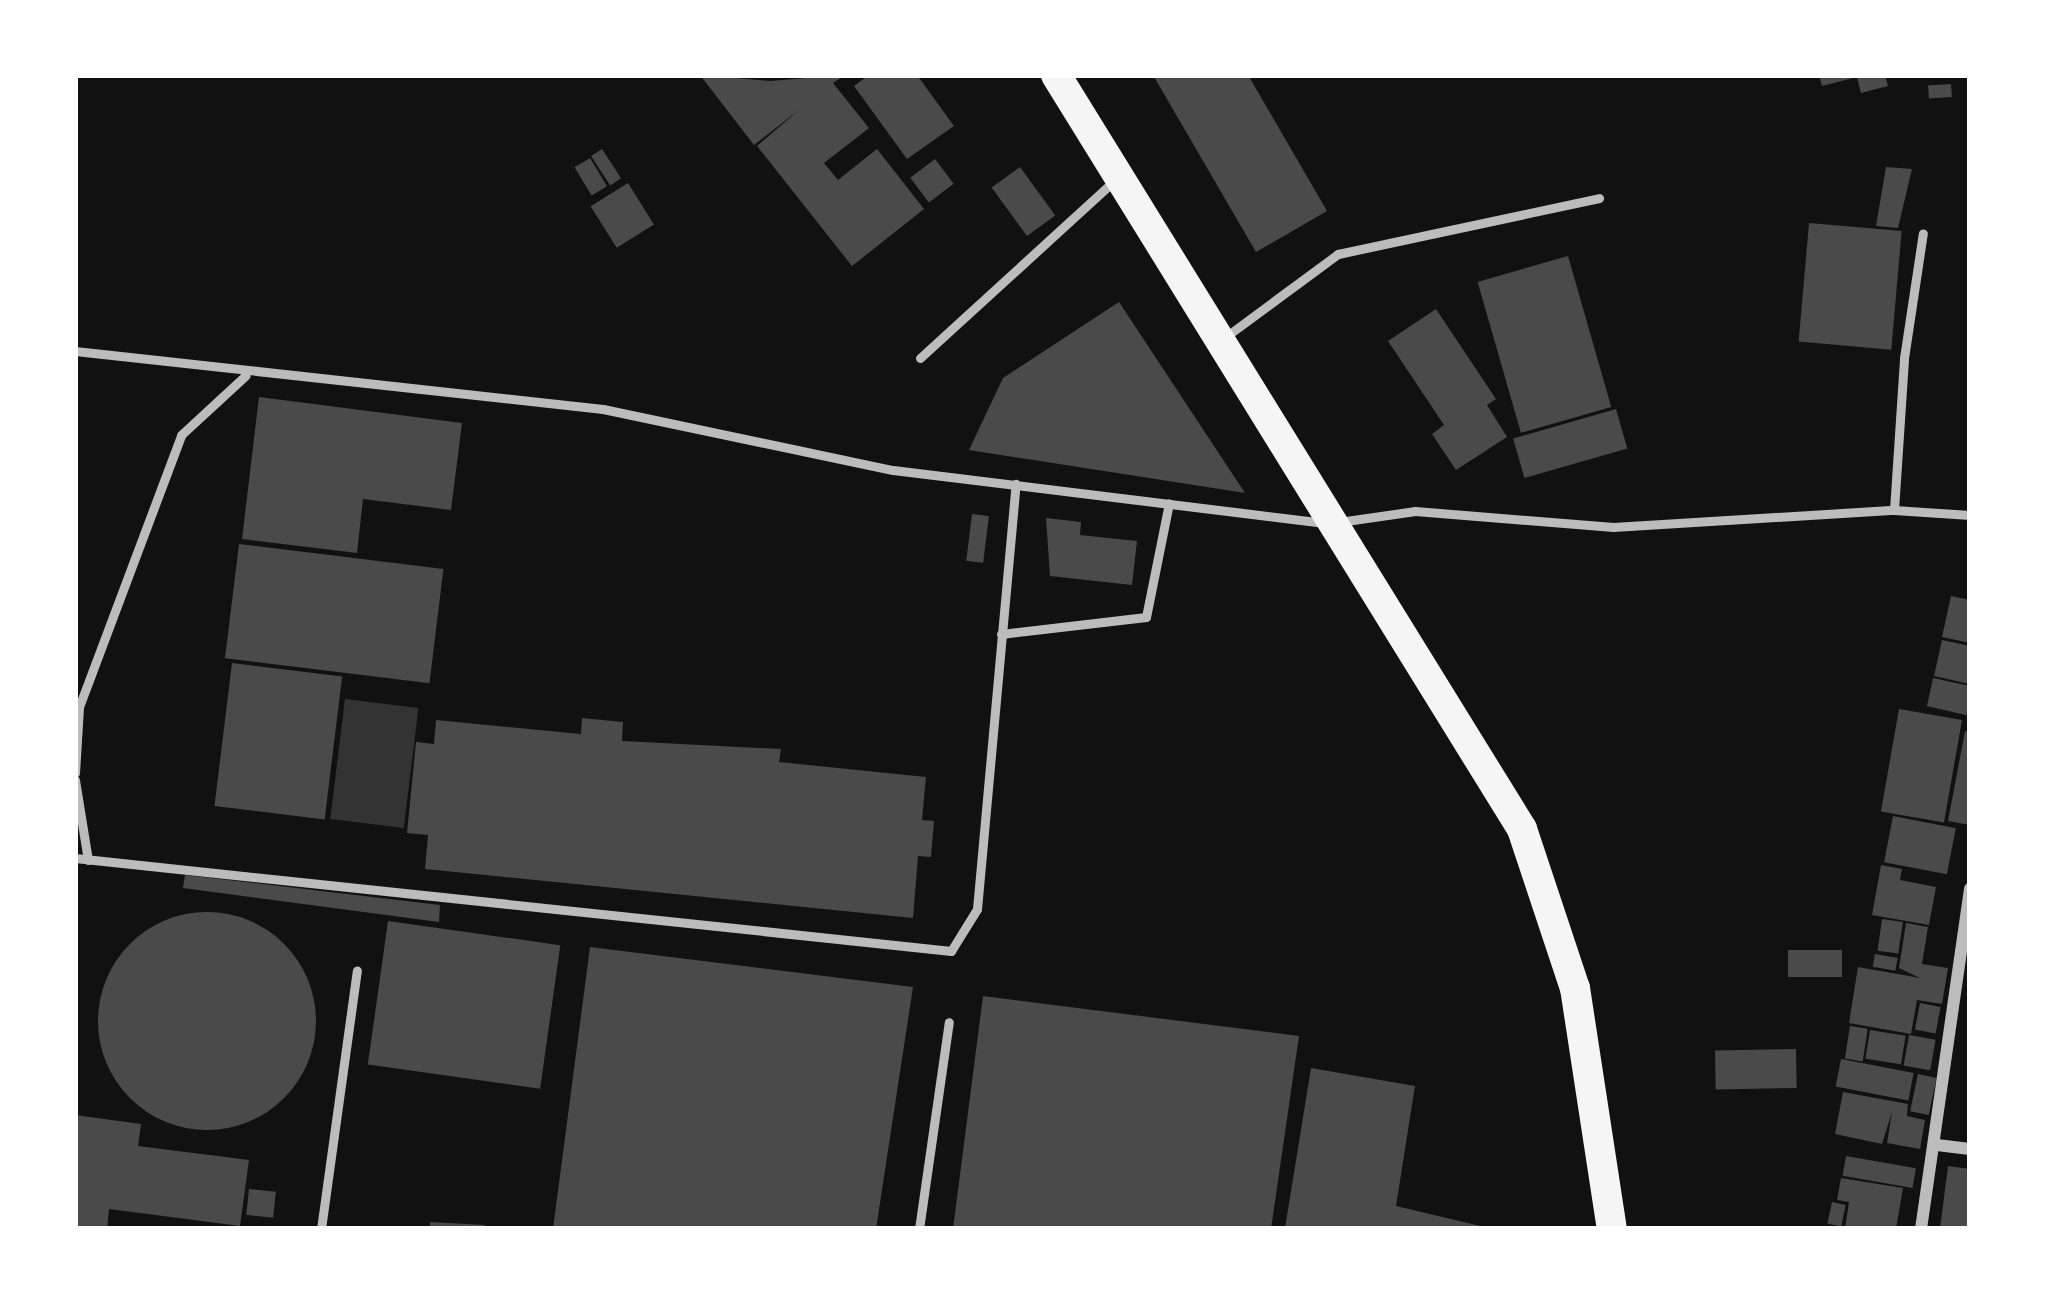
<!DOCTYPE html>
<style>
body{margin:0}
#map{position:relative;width:2045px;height:1304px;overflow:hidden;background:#111;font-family:Inter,sans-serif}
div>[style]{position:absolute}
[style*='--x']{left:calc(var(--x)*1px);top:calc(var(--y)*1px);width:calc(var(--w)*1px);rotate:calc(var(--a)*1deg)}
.water>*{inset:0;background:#333;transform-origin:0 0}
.building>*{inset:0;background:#4a4a4a;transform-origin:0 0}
.round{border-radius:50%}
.service>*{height:9px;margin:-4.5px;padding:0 4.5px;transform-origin:4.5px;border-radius:4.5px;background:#bcbcbc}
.minor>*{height:12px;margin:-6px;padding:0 6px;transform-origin:6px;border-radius:6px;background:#bcbcbc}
.primary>*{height:30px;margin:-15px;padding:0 15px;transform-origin:15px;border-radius:15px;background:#f5f5f5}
span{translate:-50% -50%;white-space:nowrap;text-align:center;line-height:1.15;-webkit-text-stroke:10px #fff;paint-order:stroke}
.frame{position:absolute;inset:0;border:78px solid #fff;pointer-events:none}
</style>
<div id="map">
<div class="water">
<div style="left:345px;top:699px;width:74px;height:121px;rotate:7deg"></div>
</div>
<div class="building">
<div style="clip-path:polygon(700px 75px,770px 81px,845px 75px,833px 83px,869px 128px,824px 163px,838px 180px,877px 149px,924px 209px,852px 266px,757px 146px,799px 110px,754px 145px)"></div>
<div style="clip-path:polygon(869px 75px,917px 75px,954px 126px,907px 159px,854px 86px)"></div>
<div style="clip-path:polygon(1153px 75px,1248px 75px,1327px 211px,1256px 252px)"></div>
<div style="clip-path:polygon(1819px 75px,1885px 75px,1888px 86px,1861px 93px,1857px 77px,1822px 86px)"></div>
<div style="left:1951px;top:84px;width:13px;height:23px;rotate:86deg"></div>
<div style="left:602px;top:149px;width:35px;height:13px;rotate:57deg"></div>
<div style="left:590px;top:158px;width:33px;height:18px;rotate:59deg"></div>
<div style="left:935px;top:159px;width:31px;height:31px;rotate:53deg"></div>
<div style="left:1020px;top:167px;width:60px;height:35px;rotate:54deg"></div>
<div style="clip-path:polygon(1886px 167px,1912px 169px,1898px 228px,1876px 226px)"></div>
<div style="left:628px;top:183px;width:49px;height:44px;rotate:58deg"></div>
<div style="left:1809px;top:223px;width:93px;height:119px;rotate:5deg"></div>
<div style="left:1568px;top:256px;width:157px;height:94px;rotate:74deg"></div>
<div style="clip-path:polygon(1119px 302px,1245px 493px,969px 450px,1003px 378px)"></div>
<div style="clip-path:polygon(1436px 309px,1496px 399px,1487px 405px,1507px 437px,1456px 470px,1432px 434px,1444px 425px,1388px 341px)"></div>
<div style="clip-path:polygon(259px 397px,462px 423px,451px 510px,363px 499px,357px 553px,242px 539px)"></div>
<div style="left:1616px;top:409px;width:41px;height:107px;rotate:74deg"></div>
<div style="left:972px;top:514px;width:17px;height:47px;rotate:7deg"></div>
<div style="clip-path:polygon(1046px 518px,1081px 522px,1080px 535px,1137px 541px,1132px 585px,1050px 576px)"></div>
<div style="left:239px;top:544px;width:206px;height:115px;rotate:7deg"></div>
<div style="clip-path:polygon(1951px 596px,1970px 600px,1970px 643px,1942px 637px)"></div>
<div style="clip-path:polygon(1942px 640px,1970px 646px,1970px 684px,1934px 676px)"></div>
<div style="left:232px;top:663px;width:111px;height:144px;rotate:7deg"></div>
<div style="clip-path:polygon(1933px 678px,1970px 686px,1970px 716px,1927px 706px)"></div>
<div style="left:1899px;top:709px;width:64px;height:104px;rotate:10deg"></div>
<div style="clip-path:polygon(582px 718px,623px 722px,622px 741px,781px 749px,779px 762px,926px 777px,922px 820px,934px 821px,931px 857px,918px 856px,913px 918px,425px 869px,428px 835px,407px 833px,416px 742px,434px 744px,436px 720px,581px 734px)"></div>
<div style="clip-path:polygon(1965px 731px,1970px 732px,1970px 825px,1948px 821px)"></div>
<div style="left:1893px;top:816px;width:64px;height:47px;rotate:11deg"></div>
<div style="clip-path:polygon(1881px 865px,1902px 869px,1900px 880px,1936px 887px,1929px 925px,1872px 915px)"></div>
<div style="clip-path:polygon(185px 875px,440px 905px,439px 922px,183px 888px)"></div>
<div class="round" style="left:98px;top:912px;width:218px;height:218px"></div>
<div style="left:1882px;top:919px;width:21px;height:32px;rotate:8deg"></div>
<div style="left:388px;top:921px;width:174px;height:145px;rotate:8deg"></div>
<div style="clip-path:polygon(1906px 923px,1928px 927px,1922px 964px,1948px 968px,1942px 1004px,1917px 1000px,1911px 1034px,1849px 1023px,1858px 967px,1920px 978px,1899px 968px)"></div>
<div style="clip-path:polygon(590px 947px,913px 987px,876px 1229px,553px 1229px)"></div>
<div style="left:1842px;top:950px;width:27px;height:54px;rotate:90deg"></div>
<div style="left:1875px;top:954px;width:23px;height:13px;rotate:10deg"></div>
<div style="clip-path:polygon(983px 996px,1299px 1036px,1271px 1229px,953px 1229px)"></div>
<div style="left:1920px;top:1003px;width:21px;height:27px;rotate:11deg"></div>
<div style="left:1850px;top:1026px;width:18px;height:33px;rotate:9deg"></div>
<div style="left:1870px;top:1030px;width:36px;height:29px;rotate:9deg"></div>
<div style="left:1909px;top:1035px;width:27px;height:31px;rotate:10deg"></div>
<div style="left:1796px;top:1049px;width:39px;height:81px;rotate:89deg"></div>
<div style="left:1841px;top:1059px;width:74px;height:28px;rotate:11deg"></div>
<div style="clip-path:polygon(1311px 1068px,1415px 1086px,1396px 1206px,1493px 1229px,1285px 1228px)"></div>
<div style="left:1918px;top:1074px;width:19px;height:38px;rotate:12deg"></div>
<div style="clip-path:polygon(1843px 1092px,1908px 1104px,1907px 1116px,1925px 1120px,1920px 1149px,1887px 1143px,1892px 1112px,1882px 1144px,1835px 1134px)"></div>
<div style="clip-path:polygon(75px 1115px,141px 1124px,138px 1146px,249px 1160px,240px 1226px,109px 1209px,107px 1229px,75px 1229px)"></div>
<div style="left:1846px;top:1156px;width:71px;height:20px;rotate:10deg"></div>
<div style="clip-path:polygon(1948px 1166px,1970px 1169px,1970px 1229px,1940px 1229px)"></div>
<div style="clip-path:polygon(1841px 1178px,1903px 1188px,1896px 1229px,1845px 1229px,1849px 1202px,1837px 1200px)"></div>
<div style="left:249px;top:1189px;width:27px;height:26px;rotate:6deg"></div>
<div style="left:1832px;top:1202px;width:14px;height:22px;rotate:12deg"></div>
<div style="clip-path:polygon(430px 1222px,485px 1225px,484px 1229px,430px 1229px)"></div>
</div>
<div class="service">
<div style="--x:1224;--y:338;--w:142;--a:-36.4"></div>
<div style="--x:1338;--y:254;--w:267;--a:-12.1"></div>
<div style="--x:75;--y:351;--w:531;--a:6.27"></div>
<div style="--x:603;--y:409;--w:296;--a:11.9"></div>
<div style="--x:893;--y:470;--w:433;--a:7"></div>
<div style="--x:920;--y:358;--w:261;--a:-42.4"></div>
<div style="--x:1894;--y:510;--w:152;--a:-86.2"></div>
<div style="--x:1904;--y:358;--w:126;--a:-81.4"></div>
<div style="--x:1339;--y:522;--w:77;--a:-8.2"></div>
<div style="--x:1415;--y:511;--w:199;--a:4.6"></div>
<div style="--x:1613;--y:527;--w:282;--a:-3.5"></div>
<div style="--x:1894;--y:510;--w:76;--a:3.8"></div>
<div style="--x:1001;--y:634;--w:146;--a:-6.7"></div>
<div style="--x:1146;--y:617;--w:116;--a:-78.6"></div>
<div style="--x:75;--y:773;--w:66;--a:-86.5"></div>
<div style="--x:79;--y:707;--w:290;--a:-69.4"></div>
<div style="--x:181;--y:435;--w:88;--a:-42.7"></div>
<div style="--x:75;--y:780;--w:81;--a:80.8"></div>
<div style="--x:75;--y:858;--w:881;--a:6.06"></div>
<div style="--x:951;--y:951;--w:49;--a:-58.2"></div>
<div style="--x:977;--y:909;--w:427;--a:-84.8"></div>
<div style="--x:321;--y:1229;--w:261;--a:-82.1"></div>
<div style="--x:919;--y:1229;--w:209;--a:-81.8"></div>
</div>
<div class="minor">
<div style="--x:1937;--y:1145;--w:33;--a:7"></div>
<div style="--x:1921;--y:1229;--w:344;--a:-81.8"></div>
</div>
<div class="primary">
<div style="--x:1056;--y:75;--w:886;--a:58.28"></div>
<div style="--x:1522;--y:829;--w:168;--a:71.6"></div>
<div style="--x:1575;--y:988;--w:244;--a:81.3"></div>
</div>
<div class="frame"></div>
</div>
